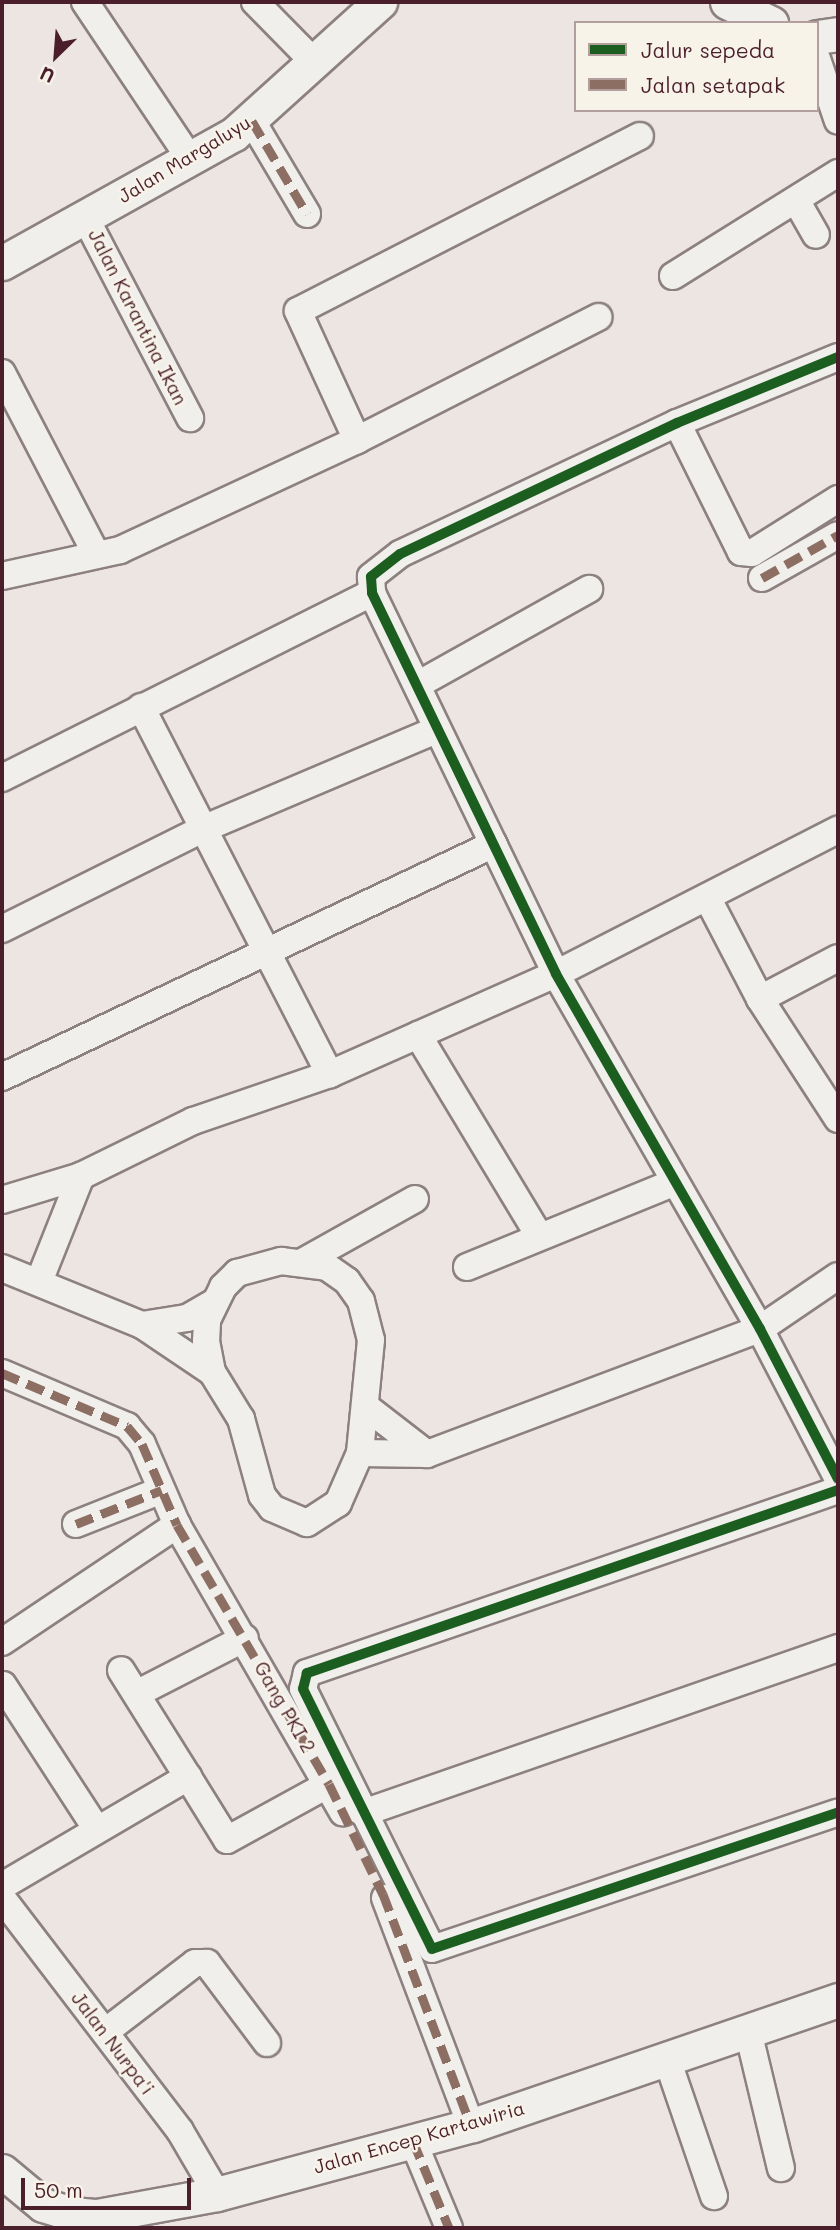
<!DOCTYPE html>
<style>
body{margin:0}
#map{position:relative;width:840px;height:2230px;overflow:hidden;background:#ede5e1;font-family:Mali,sans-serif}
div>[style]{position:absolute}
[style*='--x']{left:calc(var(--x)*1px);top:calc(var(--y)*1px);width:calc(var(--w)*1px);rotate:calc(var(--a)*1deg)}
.roads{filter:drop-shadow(2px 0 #8c8080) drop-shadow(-2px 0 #8c8080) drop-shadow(0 2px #8c8080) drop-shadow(0 -2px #8c8080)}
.minor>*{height:26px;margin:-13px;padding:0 13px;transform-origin:13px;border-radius:13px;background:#f1efeb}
.major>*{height:33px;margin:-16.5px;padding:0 16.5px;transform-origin:16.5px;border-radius:16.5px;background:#f1efeb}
.quiet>*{height:9px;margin-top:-4.5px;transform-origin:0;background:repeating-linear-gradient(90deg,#8d6e63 0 18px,transparent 0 27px)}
.cycleway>*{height:10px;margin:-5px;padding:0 5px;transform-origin:5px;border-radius:5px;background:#1b5e20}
span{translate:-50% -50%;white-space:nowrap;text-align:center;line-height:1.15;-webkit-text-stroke:5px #f7f3e8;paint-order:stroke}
.street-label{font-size:19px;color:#4a1f2b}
.frame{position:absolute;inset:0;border:4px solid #4a1f2b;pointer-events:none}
.legend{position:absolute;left:574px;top:21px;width:245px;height:91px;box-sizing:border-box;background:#f7f3e8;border:2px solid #b29e9c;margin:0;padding:9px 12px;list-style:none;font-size:21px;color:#4a1f2b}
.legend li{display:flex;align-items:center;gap:14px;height:35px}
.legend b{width:35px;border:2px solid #b29e9c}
.north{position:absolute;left:21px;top:21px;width:70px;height:70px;-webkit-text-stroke:5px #f7f3e8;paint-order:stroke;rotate:205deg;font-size:19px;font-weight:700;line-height:28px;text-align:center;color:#4a1f2b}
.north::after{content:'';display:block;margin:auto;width:24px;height:32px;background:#4a1f2b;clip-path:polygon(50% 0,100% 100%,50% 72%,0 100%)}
.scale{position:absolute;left:21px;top:2178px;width:170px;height:32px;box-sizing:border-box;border:4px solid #4a1f2b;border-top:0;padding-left:9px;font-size:21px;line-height:24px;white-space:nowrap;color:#4a1f2b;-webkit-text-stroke:5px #f7f3e8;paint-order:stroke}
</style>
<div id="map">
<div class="roads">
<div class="minor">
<div style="--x:85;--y:2;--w:189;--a:56.2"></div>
<div style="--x:255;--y:2;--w:84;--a:45.5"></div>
<div style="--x:817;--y:59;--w:65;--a:71.3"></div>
<div style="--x:252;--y:121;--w:108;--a:59.4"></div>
<div style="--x:796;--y:200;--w:40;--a:60.3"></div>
<div style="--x:85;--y:217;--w:227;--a:62.4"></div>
<div style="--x:673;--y:276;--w:195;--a:-32"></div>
<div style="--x:838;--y:357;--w:174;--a:157.7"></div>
<div style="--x:677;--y:423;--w:306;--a:154.7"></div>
<div style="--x:400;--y:554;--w:37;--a:142"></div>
<div style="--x:371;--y:577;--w:16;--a:86"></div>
<div style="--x:372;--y:593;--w:423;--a:64.2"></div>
<div style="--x:556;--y:974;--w:409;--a:60.1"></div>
<div style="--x:760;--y:1329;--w:169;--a:62.5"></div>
<div style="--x:2;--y:373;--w:202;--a:62.5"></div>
<div style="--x:677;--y:423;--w:144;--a:63.6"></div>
<div style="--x:741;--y:552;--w:11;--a:5"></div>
<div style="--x:752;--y:553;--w:102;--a:-32.1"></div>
<div style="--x:357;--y:440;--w:142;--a:-114.6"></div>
<div style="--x:298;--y:311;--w:384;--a:-27.1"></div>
<div style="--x:2;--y:576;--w:121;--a:-12.4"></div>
<div style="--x:120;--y:550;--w:261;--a:-24.9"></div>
<div style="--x:357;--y:440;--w:271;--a:-27"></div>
<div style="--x:762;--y:578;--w:87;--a:-29.5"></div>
<div style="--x:419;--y:684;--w:195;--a:-29.2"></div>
<div style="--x:141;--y:707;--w:413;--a:62.8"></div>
<div style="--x:2;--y:778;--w:414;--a:-26.6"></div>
<div style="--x:707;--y:897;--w:115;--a:62.5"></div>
<div style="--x:760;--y:999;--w:143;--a:57"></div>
<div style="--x:2;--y:929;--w:225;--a:-26.5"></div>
<div style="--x:203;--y:829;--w:253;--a:-23"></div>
<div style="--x:760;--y:999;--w:88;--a:-27.7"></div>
<div style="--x:418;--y:1035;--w:232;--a:58.9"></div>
<div style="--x:2;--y:1077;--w:544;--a:-25.34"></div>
<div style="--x:2;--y:1200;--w:83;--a:-16.9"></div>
<div style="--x:81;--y:1176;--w:125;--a:-26.2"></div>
<div style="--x:193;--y:1121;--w:145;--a:-18.9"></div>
<div style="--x:330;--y:1074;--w:247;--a:-23.9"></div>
<div style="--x:556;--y:974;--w:317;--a:-27.1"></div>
<div style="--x:281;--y:1261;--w:46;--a:7.4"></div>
<div style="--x:327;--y:1267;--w:24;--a:35"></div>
<div style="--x:347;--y:1281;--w:24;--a:55"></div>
<div style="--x:361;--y:1301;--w:40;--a:75.6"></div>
<div style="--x:371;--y:1340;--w:114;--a:95.6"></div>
<div style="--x:360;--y:1453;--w:55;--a:113.7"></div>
<div style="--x:338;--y:1503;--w:37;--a:147"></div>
<div style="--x:307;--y:1523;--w:38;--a:-157"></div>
<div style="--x:272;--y:1508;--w:16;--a:-128"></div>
<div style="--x:262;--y:1495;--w:79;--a:-105.4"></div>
<div style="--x:241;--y:1419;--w:55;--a:-121.7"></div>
<div style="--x:212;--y:1372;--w:31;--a:-101"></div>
<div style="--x:206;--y:1342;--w:22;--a:-87"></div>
<div style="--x:207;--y:1320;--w:37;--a:-64"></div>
<div style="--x:223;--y:1287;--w:20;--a:-45"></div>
<div style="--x:237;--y:1273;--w:46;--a:-15.3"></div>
<div style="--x:304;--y:1261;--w:127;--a:-29.2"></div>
<div style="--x:467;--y:1267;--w:222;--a:-22.2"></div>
<div style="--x:2;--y:1268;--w:151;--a:22.2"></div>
<div style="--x:142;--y:1325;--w:84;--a:33.9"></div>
<div style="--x:40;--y:1279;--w:111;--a:-68.3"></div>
<div style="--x:142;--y:1325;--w:46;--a:-8.8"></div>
<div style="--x:187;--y:1318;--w:32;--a:-30"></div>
<div style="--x:2;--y:1373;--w:136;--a:23"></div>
<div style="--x:127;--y:1426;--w:23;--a:50"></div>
<div style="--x:142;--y:1444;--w:88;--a:66.6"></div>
<div style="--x:177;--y:1525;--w:332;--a:60"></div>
<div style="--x:365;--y:1406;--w:78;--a:37.7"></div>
<div style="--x:360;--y:1453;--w:67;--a:0.9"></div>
<div style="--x:427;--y:1454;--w:356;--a:-20.6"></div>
<div style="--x:760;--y:1329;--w:94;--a:-34.2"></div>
<div style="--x:838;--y:1490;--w:562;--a:160.98"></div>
<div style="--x:307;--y:1673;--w:16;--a:104"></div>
<div style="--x:303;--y:1689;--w:290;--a:63.6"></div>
<div style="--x:432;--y:1949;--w:428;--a:-18.6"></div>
<div style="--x:76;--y:1524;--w:92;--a:-21.6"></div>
<div style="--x:2;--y:1642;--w:211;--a:-33.8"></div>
<div style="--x:3;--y:1685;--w:171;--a:57"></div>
<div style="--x:138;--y:1693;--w:120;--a:-27.2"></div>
<div style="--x:188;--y:1777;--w:74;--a:58.2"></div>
<div style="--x:227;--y:1840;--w:116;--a:-28.8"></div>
<div style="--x:363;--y:1813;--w:503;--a:-19.16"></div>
<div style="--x:2;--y:1886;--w:216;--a:-30.4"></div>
<div style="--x:188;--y:1777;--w:126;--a:-122.1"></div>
<div style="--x:2;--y:1898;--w:293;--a:52.6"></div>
<div style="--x:180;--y:2131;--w:73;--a:59.6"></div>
<div style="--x:385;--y:1898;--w:244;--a:69.3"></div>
<div style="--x:748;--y:2031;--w:141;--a:76.5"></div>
<div style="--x:105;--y:2032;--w:113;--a:-37.5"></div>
<div style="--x:195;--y:1963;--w:12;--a:0"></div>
<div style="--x:207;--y:1963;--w:100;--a:53.1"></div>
<div style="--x:667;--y:2059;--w:145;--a:71.1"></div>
<div style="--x:413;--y:2141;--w:94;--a:67.5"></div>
</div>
<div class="major">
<div style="--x:727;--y:2;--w:49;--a:25.5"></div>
<div style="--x:817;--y:37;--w:21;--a:-8"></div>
<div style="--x:2;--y:263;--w:265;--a:-29.1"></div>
<div style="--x:234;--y:134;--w:197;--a:-42.1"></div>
<div style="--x:2;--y:2171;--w:53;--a:39.7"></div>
<div style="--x:43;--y:2205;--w:31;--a:17"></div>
<div style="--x:73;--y:2214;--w:24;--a:5"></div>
<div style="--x:97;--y:2216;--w:122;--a:-10.4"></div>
<div style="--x:217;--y:2194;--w:265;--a:-15.1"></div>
<div style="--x:473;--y:2125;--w:386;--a:-18.9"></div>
</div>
</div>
<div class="quiet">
<div style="--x:252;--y:121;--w:108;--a:59.4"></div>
<div style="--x:762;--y:578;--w:87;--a:-29.5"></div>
<div style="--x:2;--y:1373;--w:136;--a:23"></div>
<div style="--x:127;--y:1426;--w:23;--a:50"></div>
<div style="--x:142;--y:1444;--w:88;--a:66.6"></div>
<div style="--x:177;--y:1525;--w:300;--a:59.6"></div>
<div style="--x:329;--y:1784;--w:123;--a:63.9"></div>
<div style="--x:383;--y:1894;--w:248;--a:69.2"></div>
<div style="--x:76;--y:1524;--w:92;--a:-21.6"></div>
<div style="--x:413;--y:2141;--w:94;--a:67.5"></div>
</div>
<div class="cycleway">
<div style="--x:838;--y:357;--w:174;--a:157.7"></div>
<div style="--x:677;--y:423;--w:306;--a:154.7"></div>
<div style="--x:400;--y:554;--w:37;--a:142"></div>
<div style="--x:371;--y:577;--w:16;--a:86"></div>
<div style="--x:372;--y:593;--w:423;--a:64.2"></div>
<div style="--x:556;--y:974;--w:409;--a:60.1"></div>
<div style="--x:760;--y:1329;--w:169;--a:62.5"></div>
<div style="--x:838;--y:1490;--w:562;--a:160.98"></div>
<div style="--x:307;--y:1673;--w:16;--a:104"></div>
<div style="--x:303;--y:1689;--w:290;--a:63.6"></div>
<div style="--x:432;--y:1949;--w:428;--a:-18.6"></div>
</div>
<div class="street-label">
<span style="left:184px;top:159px;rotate:-31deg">Jalan Margaluyu</span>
<span style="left:138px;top:317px;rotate:63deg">Jalan Karantina Ikan</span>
<span style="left:285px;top:1707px;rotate:60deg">Gang PKI 2</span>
<span style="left:113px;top:2043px;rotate:53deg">Jalan Nurpa'i</span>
<span style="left:419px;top:2137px;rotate:-16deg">Jalan Encep Kartawiria</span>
</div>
<div class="frame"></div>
<ul class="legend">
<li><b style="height:9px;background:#1b5e20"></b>Jalur sepeda</li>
<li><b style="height:9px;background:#8d6e63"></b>Jalan setapak</li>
</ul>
<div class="north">U</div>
<div class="scale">50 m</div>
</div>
